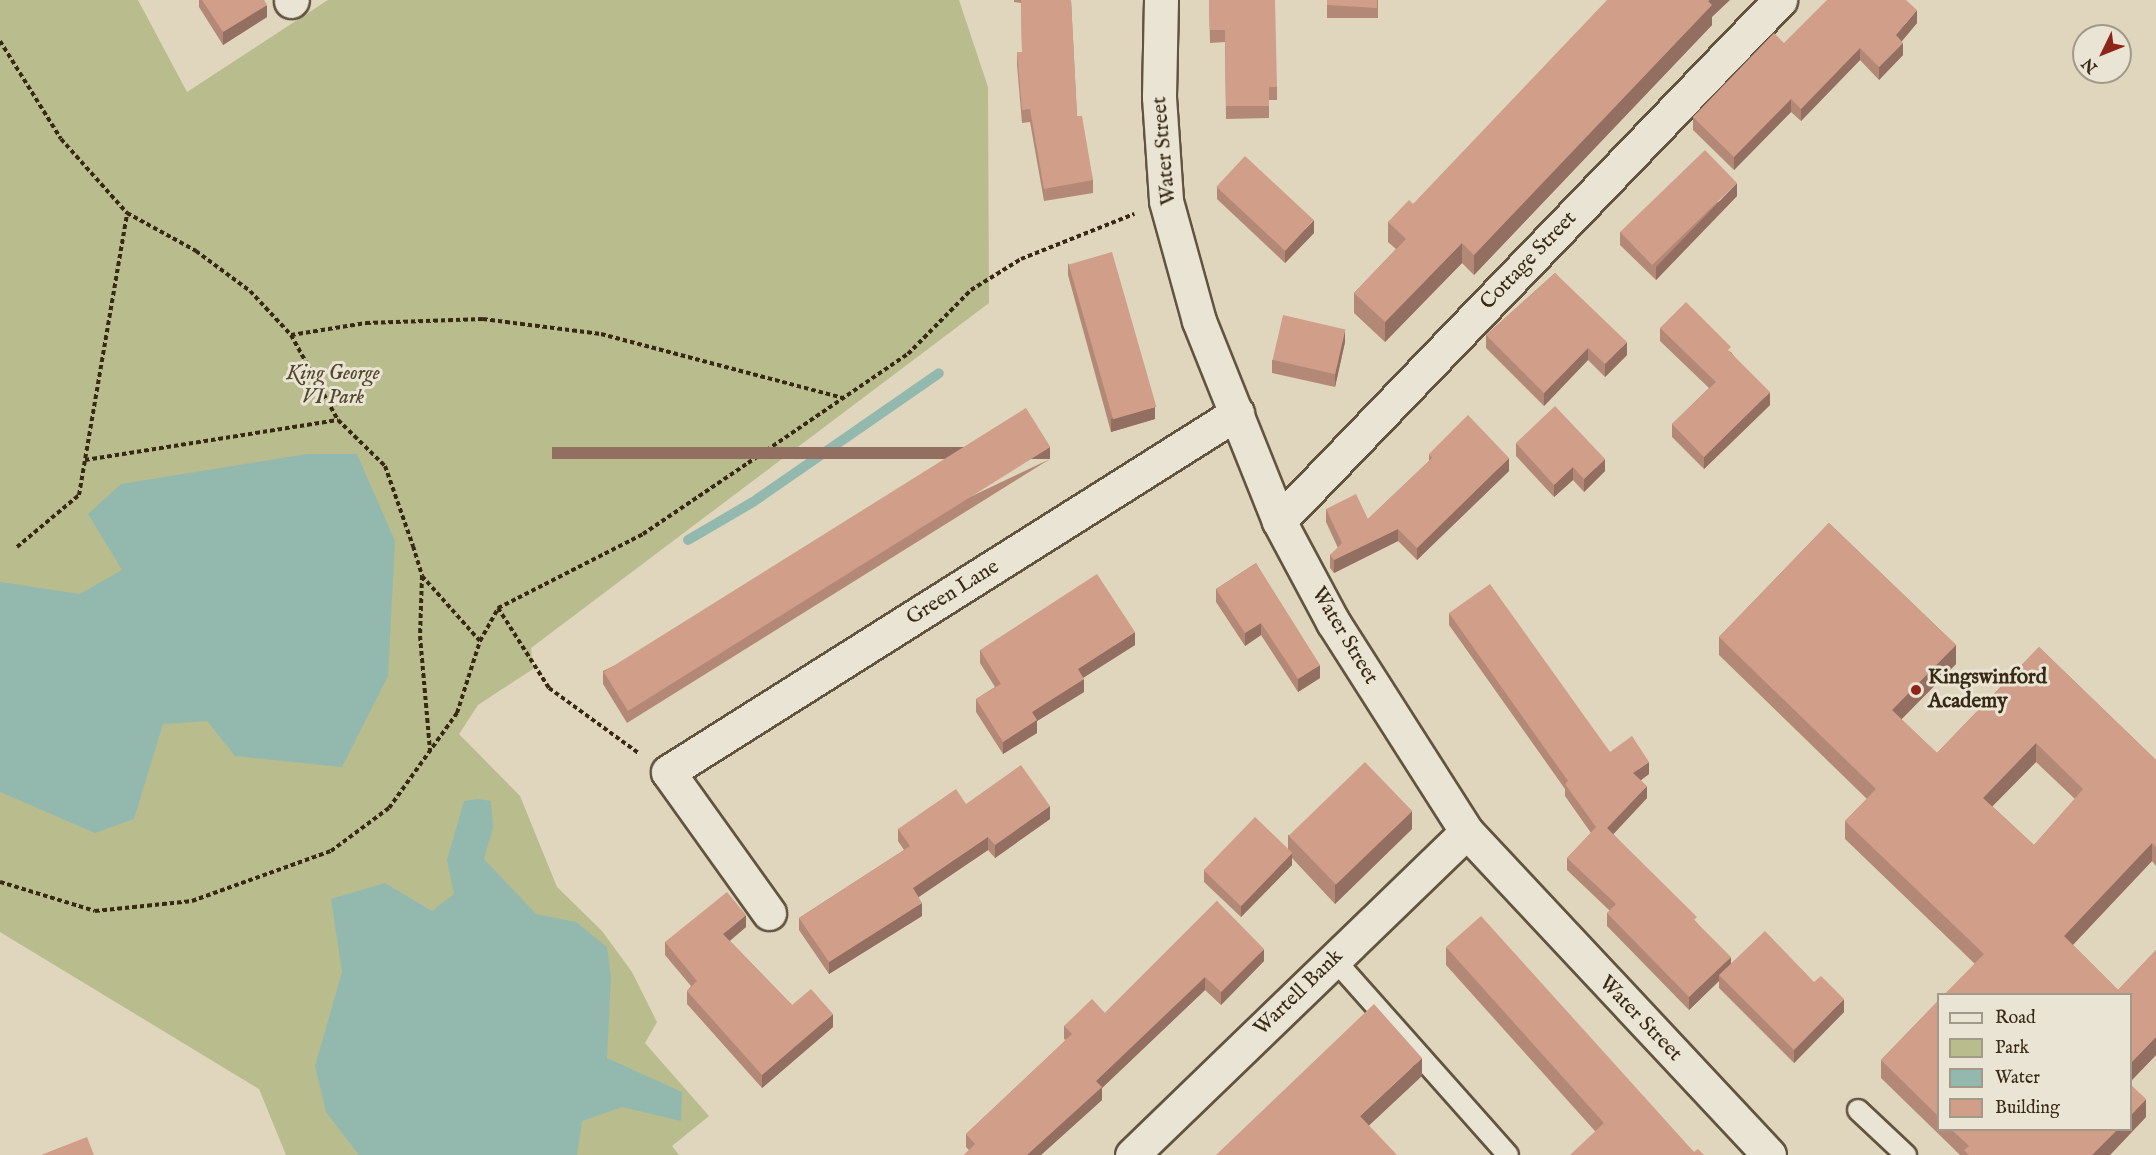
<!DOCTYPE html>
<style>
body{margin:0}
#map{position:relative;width:2156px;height:1155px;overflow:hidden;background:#dfd6bd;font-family:"IM FELL English",serif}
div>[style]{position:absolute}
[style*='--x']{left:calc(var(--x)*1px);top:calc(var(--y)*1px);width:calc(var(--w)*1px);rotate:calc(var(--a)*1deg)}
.green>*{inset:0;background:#b9bc8c}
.water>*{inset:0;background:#93b9af}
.stream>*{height:10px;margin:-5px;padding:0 5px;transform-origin:5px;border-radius:5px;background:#93b9af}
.path>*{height:4px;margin-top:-2px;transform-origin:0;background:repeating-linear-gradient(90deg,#382915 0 4.5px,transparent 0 7.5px)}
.roads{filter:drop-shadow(2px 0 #62543f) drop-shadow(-2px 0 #62543f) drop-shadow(0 2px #62543f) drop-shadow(0 -2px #62543f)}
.service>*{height:20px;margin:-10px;padding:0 10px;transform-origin:10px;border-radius:10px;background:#eae4d4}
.minor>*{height:33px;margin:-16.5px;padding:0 16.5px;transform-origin:16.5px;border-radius:16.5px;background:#eae4d4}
.wall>*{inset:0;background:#b48876;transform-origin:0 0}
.shaded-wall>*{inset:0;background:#926f60;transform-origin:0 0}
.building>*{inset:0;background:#d19e89;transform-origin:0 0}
.dots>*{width:16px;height:16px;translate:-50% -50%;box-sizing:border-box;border:3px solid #eae4d4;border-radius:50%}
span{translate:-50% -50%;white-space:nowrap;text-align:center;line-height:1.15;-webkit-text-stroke:6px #eae4d4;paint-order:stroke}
.street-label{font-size:21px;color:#382915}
.park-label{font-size:21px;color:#52462d;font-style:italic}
.poi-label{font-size:21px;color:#382915;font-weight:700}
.left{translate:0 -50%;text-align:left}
.legend{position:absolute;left:1937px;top:993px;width:195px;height:138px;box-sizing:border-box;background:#eae4d4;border:2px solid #a39988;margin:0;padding:8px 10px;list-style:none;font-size:18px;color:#382915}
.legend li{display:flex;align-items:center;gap:12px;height:30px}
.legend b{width:30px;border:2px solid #a39988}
.north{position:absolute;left:2072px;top:24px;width:60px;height:60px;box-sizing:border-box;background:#eae4d4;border:2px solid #a39988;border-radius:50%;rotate:227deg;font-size:16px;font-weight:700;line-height:24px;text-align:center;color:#382915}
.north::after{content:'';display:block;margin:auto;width:21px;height:27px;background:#8f2418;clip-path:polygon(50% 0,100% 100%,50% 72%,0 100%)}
</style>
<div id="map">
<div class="green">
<div style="clip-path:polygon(0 0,138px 0,187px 92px,328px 0,959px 0,988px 87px,989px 303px,531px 648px,533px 669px,478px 705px,459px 734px,520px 796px,557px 887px,602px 931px,632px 972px,657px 1022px,645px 1043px,709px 1116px,672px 1146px,679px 1155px,286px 1155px,259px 1089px,0 932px)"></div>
</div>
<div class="water">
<div style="clip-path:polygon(307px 454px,357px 454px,395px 541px,388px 676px,342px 767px,235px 756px,207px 721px,163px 724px,134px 819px,95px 833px,0 792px,0 582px,80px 594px,122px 570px,88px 514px,121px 484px)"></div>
<div style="clip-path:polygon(478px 799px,491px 801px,493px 828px,484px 859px,536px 914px,576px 922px,607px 947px,611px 978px,607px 1058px,682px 1092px,681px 1121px,622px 1107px,582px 1121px,577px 1155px,359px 1155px,326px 1112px,315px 1066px,342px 972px,331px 899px,385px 883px,432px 911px,454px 894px,447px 860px,464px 801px)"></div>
</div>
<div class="stream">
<div style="--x:688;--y:540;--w:75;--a:-30.3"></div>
<div style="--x:753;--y:502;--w:226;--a:-34.7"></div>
</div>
<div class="path">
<div style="--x:0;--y:41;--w:115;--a:58.1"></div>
<div style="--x:61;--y:139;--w:99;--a:48.3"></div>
<div style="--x:127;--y:213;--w:79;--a:28.8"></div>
<div style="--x:196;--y:251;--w:67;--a:36.5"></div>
<div style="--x:250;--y:291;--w:60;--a:47"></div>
<div style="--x:291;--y:335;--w:76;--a:-9.1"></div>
<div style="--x:366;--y:323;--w:117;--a:-2"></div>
<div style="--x:483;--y:319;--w:119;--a:7.2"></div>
<div style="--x:601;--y:334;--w:251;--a:14.8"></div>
<div style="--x:291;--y:335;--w:97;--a:61.1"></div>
<div style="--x:338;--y:420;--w:66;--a:44.4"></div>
<div style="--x:385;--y:466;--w:85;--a:70.7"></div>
<div style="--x:413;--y:546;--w:31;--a:73"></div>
<div style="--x:422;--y:576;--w:60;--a:91.9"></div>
<div style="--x:420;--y:636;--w:115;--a:85"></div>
<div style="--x:85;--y:460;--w:256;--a:-9"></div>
<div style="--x:17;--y:547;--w:81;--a:-40"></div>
<div style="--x:79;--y:495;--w:286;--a:-80.3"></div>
<div style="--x:422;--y:576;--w:87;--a:48.3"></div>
<div style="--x:498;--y:608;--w:95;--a:57.5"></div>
<div style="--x:549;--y:688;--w:112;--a:36"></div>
<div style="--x:0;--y:882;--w:99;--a:17"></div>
<div style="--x:95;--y:911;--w:98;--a:-5.9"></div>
<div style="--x:192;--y:901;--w:148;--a:-19.8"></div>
<div style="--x:331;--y:851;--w:72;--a:-36.6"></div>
<div style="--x:389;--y:808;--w:117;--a:-54.4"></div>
<div style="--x:457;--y:713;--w:76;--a:-72.3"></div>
<div style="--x:480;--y:641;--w:38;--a:-61"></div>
<div style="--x:498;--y:608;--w:163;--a:-27"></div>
<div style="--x:643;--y:534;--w:127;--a:-34.1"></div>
<div style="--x:748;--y:463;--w:194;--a:-34.3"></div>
<div style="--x:908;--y:354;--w:90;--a:-45.5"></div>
<div style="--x:971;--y:290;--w:59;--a:-31.8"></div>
<div style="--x:1021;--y:259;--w:122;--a:-21.7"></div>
</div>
<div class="roads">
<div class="service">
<div style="--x:1334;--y:959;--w:262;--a:48.4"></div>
<div style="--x:1858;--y:1110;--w:66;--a:43.2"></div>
</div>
<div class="minor">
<div style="--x:1161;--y:0;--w:97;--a:91.2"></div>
<div style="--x:1159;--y:97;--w:104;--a:86.1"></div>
<div style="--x:1166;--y:201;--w:124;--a:74.6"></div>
<div style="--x:1199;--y:321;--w:215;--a:68.2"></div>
<div style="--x:1279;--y:521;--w:115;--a:61.9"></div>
<div style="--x:1333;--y:622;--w:249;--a:57.5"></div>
<div style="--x:1467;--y:832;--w:442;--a:46.9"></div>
<div style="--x:291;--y:1;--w:1;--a:-45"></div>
<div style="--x:1279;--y:521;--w:723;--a:-46.12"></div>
<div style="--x:769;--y:913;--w:173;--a:-125.6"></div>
<div style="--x:668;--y:772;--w:673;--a:-32.25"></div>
<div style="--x:1132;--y:1155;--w:465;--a:-44"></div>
</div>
</div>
<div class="wall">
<div style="clip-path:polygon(199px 0,264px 0,267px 17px,223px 45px,199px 7px)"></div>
<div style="clip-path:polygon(1014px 0,1071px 0,1077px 116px,1093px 180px,1093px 193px,1044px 201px,1030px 122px,1022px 123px,1017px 65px,1017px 52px,1022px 52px,1021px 3px,1014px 2px)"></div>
<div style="clip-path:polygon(1209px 0,1277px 87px,1277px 100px,1269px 100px,1269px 118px,1226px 119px,1225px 42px,1210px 43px)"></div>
<div style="left:1327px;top:0;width:51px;height:18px"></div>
<div style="clip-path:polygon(1712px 17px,1712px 25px,1474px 275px,1462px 263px,1385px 342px,1354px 313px,1354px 293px,1396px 249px,1388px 242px,1388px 222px,1413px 204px)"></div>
<div style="clip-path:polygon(1917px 23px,1902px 41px,1903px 55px,1879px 80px,1860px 60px,1801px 121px,1791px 112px,1734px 170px,1693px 130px,1693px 117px,1784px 43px)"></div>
<div style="clip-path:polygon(1217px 187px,1314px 233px,1285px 263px,1217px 199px)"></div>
<div style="clip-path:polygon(1737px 196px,1656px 280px,1620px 245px,1620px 232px)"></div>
<div style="clip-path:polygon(1068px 263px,1155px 419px,1111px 432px,1068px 275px)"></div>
<div style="clip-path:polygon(1555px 273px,1627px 355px,1605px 377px,1588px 360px,1544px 406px,1486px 348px,1486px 335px)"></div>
<div style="clip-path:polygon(1660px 328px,1731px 352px,1770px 405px,1704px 469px,1672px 437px,1672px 424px,1709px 388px,1660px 341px)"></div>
<div style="clip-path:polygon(1345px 342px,1335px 387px,1272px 373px,1272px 360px)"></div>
<div style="clip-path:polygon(1516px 443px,1605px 471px,1584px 492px,1573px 480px,1554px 497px,1516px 456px)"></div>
<div style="clip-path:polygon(1429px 454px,1509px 471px,1417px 560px,1398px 541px,1334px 573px,1330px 568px,1330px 555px,1338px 548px,1326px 522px,1326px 509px,1368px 519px,1429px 461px)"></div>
<div style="clip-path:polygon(1050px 459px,627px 723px,603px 684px,603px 671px)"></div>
<div style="clip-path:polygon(evenodd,1829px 523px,1956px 645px,1956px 664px,1901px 719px,1937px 753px,2039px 647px,2156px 760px,2156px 866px,2152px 861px,2073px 945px,2118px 990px,2156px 950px,2156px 1055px,2130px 1082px,2130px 994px,1945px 994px,1975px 964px,1845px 839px,1845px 821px,1867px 799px,1719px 655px,1719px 637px,1829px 523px,2036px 762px,2075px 799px,2034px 845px,1992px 806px,2036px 762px)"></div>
<div style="clip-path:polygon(1256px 563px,1320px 678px,1298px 692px,1261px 635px,1245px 646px,1216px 602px,1216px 589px)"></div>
<div style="clip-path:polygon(1449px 613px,1610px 752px,1649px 774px,1641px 780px,1647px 798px,1613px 834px,1697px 923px,1731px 964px,1814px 982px,1844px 1012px,1794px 1063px,1719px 988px,1719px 981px,1689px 1010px,1607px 926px,1607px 913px,1610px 911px,1567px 870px,1567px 858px,1591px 833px,1565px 796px,1565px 789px,1449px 625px)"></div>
<div style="clip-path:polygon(1135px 645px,1083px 678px,1084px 692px,1037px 721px,1037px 733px,1003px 754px,976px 712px,976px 699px,995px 687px,980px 663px,980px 650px)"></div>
<div style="clip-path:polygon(966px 804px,1050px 819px,995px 858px,988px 850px,918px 897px,922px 916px,829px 974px,799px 930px,799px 918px,904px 850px,898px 841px,898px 829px)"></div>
<div style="clip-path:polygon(1412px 829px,1335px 904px,1292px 858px,1292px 865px,1241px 917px,1204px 882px,1204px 870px,1288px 849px,1288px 835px)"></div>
<div style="clip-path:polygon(1217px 901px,1264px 961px,1221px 1005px,1205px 990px,1102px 1088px,1102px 1100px,1041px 1155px,964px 1155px,969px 1150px,966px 1147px,966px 1134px,1066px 1040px,1064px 1039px,1064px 1026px,1105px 1013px)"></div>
<div style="clip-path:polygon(746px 927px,730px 941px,792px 1005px,833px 1027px,762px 1088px,687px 1004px,687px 991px,691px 986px,665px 955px,665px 942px)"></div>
<div style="clip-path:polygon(1446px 947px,1694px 1152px,1595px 1131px,1446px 965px)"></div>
<div style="clip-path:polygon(1938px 1001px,1938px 1130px,2130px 1130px,2146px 1117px,2110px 1155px,1960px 1155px,1881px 1078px,1881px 1060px)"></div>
</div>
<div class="shaded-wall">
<div style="clip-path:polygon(1709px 0,1730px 0,1712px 17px,1712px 25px,1474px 275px,1474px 255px)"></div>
<div style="clip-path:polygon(267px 5px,267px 17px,223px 45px,223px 32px)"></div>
<div style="clip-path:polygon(1917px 10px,1917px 23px,1896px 48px,1896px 35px)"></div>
<div style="clip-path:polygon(1903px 43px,1903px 55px,1879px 80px,1879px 67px)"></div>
<div style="clip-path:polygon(1860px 48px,1860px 60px,1801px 121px,1801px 109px)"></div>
<div style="clip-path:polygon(1791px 99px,1791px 112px,1734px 170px,1734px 157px)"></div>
<div style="clip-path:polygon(1737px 183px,1737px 196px,1656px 280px,1656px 267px)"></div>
<div style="clip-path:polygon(1314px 220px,1314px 233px,1285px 263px,1285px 251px)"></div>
<div style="clip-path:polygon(1462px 243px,1462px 263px,1385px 342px,1385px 322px)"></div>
<div style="clip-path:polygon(1345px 329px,1345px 342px,1335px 387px,1335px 375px)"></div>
<div style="clip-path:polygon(1627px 342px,1627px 355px,1605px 377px,1605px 364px)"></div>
<div style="clip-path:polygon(1588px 348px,1588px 360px,1544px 406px,1544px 393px)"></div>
<div style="clip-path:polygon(1770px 392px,1770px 405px,1704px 469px,1704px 457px)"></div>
<div style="clip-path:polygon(1155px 407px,1155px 419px,1111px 432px,1111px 419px)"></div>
<div style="left:1050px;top:447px;width:12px;height:498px;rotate:90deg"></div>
<div style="clip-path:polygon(1509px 458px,1509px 471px,1417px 560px,1417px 548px)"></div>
<div style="clip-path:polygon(1605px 459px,1605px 471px,1584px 492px,1584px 479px)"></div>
<div style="clip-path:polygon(1573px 467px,1573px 480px,1554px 497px,1554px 485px)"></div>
<div style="clip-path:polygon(1398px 529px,1398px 541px,1334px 573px,1334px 560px)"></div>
<div style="clip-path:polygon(1261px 623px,1261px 635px,1245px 646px,1245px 633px)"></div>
<div style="clip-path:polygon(1135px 632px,1135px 645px,1078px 681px,1078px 669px)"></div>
<div style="clip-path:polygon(1956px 645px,1956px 664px,1892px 729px,1892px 710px)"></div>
<div style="clip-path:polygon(1320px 665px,1320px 678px,1298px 692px,1298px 679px)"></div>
<div style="clip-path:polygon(1084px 679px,1084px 692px,1037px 721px,1037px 733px,1003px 754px,1003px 742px,1032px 712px)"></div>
<div style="clip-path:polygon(2036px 743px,2036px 762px,1983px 816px,1983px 798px)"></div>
<div style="clip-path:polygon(1649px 762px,1649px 774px,1633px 786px,1633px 773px)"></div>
<div style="clip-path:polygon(1647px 786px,1647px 798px,1607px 841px,1607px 828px)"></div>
<div style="clip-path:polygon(1050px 806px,1050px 819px,995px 858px,995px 845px)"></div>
<div style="clip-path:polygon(1412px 811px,1412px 829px,1335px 904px,1335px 885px)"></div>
<div style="clip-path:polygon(988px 837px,988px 850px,913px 901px,913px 888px)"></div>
<div style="clip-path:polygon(2152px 843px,2152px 861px,2064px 954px,2064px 936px)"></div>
<div style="clip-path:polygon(1292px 853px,1292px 865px,1241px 917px,1241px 905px)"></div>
<div style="clip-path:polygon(922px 903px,922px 916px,829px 974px,829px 962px)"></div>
<div style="clip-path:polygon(746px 915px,746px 927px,723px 946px,723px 934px)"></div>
<div style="clip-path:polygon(1264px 949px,1264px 961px,1221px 1005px,1221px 992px)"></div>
<div style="clip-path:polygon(1731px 957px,1731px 969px,1719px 975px,1719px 981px,1689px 1010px,1689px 997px)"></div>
<div style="clip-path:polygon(1205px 977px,1205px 990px,1102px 1088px,1102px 1100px,1041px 1155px,1027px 1155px,1096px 1081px)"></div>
<div style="clip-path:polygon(1844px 999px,1844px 1012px,1794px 1063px,1794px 1050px)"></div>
<div style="clip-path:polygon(833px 1014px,833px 1027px,762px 1088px,762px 1075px)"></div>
<div style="clip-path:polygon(2156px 1037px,2156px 1055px,2130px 1082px,2130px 1064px)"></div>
<div style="clip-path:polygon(1422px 1058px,1422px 1076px,1360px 1134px,1360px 1116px)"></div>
<div style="clip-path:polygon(2146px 1099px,2146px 1117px,2110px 1155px,2092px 1155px,2117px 1130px,2130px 1130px,2130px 1116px)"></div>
</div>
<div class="building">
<div style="clip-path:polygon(202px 0,264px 0,267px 5px,223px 32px)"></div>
<div style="clip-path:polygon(1021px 0,1071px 0,1077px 116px,1082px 116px,1093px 180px,1044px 189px,1030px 109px,1022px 110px,1017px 52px,1022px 52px)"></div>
<div style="clip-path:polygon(1209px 0,1275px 0,1277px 87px,1269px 87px,1269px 106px,1226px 106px,1225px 30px,1210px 30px)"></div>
<div style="clip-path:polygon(1327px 0,1377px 0,1377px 8px,1327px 5px)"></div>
<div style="clip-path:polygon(1607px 0,1709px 0,1708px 1px,1712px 5px,1474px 255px,1462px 243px,1385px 322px,1354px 293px,1406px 239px,1388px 222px,1409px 200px,1413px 204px)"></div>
<div style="clip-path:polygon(1827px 0,1906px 0,1917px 10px,1896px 35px,1903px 43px,1879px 67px,1860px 48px,1801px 109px,1791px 99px,1734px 157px,1693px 117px,1774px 33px,1784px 43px)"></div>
<div style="left:1705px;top:150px;width:46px;height:118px;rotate:46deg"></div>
<div style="left:1245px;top:156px;width:94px;height:42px;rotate:43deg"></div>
<div style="left:1112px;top:252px;width:161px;height:45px;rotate:74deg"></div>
<div style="clip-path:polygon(1555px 273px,1627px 342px,1605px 364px,1588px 348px,1544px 393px,1486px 335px)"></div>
<div style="clip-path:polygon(1686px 302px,1731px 347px,1728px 350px,1770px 392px,1704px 457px,1672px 424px,1716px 382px,1660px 328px)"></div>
<div style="left:1283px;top:315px;width:64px;height:46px;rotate:13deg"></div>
<div style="clip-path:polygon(1555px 406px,1605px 459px,1584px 479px,1573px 467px,1554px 485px,1516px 443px)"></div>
<div style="left:1026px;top:408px;width:46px;height:498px;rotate:58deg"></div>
<div style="clip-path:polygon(1468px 415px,1509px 458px,1417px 548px,1398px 529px,1334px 560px,1330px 555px,1342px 543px,1326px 509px,1356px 494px,1368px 519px,1432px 458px,1429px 454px)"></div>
<div style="clip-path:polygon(evenodd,1829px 523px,1956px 645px,1892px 710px,1937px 753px,2039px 647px,2156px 760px,2156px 847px,2152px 843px,2064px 936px,2118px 990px,2156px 950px,2156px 1037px,2130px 1064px,2130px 994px,1945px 994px,1984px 954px,1845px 821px,1876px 789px,1719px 637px,1829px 523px,2036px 743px,2083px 789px,2034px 845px,1983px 798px,2036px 743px)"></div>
<div style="clip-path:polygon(1256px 563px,1320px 665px,1298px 679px,1261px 623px,1245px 633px,1216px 589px)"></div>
<div style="clip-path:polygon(1097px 574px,1135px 632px,1078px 669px,1084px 679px,1032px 712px,1037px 720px,1003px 742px,976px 699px,1001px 684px,980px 650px)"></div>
<div style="clip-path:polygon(1490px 584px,1610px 752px,1632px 736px,1649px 762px,1633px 773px,1647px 786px,1607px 828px,1697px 917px,1694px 920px,1731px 957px,1689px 997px,1607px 913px,1616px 904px,1567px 858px,1596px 827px,1565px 784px,1568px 781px,1449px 613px)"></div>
<div style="left:1365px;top:762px;width:68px;height:106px;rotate:46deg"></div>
<div style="clip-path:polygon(1021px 765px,1050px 806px,995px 845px,988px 837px,913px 888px,922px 903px,829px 962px,799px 918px,910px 846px,898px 829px,956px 789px,966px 804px)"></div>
<div style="left:1255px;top:817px;width:52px;height:74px;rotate:44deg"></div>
<div style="clip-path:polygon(727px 892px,746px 915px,723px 934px,792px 1005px,811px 989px,833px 1014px,762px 1075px,687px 991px,697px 981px,665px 942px)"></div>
<div style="clip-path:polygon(1217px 901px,1264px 949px,1221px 992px,1205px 977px,1096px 1081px,1102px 1087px,1027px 1155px,964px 1155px,975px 1144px,966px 1134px,1072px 1034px,1064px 1026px,1092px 999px,1105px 1013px)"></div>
<div style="clip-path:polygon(1481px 916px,1694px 1152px,1698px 1149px,1704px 1155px,1570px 1155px,1604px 1123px,1446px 947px)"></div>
<div style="clip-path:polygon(1765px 931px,1814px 982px,1821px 976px,1844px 999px,1794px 1050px,1719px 975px)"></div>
<div style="clip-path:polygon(1938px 1001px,1938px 1116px,1881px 1060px)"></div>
<div style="clip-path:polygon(1374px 1004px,1422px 1058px,1360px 1116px,1397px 1155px,1216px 1155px)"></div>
<div style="clip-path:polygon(2130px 1084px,2146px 1099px,2130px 1116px)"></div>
<div style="clip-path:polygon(1952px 1130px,2117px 1130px,2092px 1155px,1969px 1155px,1964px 1150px,1969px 1146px)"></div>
<div style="clip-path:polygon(87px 1137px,94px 1155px,41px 1155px)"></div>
</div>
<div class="dots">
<div style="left:1916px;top:690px;background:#8f2418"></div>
</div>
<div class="street-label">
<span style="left:1165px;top:151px;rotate:-95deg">Water Street</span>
<span style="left:1529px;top:261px;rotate:-46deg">Cottage Street</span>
<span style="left:953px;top:593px;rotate:-32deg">Green Lane</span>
<span style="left:1344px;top:636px;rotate:59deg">Water Street</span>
<span style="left:1299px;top:993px;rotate:-44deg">Wartell Bank</span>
<span style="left:1640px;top:1019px;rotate:46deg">Water Street</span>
</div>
<div class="park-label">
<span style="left:333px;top:386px">King George<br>VI Park</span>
</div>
<div class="poi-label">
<span class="left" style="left:1928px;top:690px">Kingswinford<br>Academy</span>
</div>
<ul class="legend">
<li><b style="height:8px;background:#eae4d4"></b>Road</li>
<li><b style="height:16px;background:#b9bc8c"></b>Park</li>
<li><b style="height:16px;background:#93b9af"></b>Water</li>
<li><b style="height:16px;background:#d19e89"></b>Building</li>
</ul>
<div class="north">N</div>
</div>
